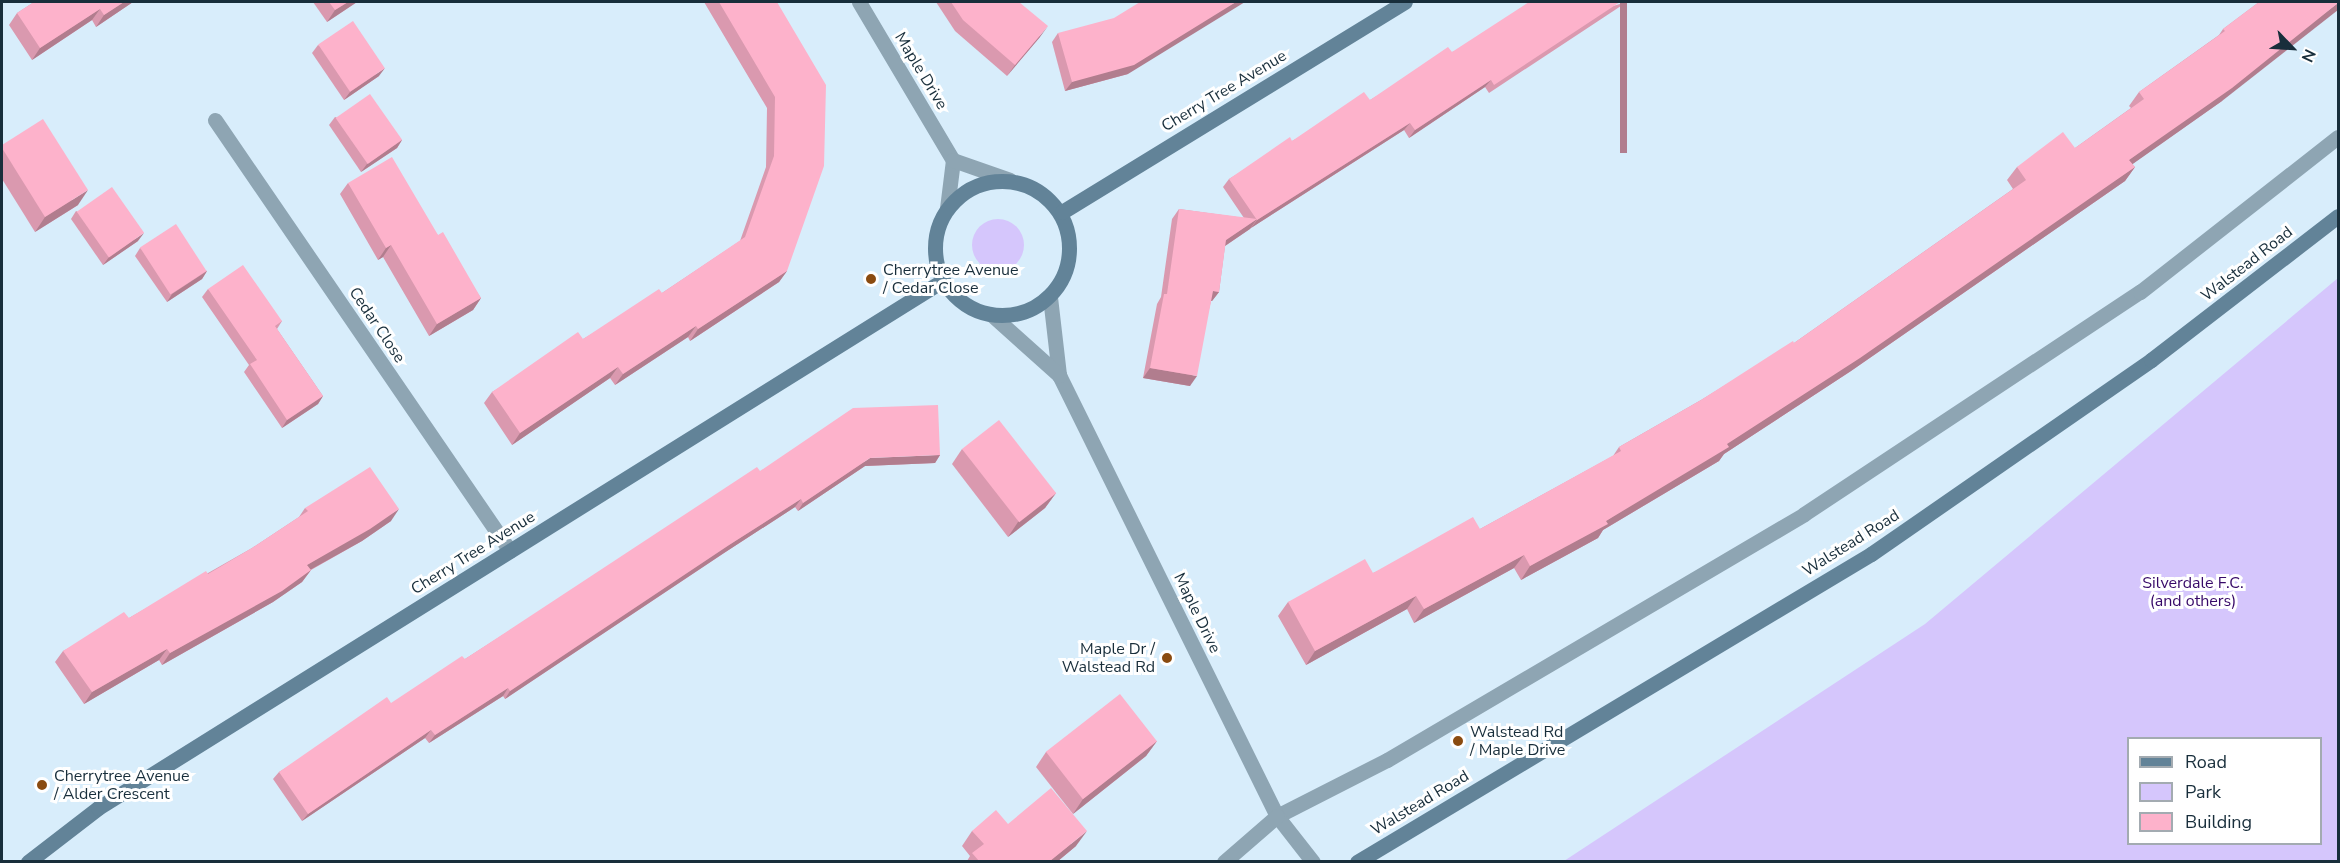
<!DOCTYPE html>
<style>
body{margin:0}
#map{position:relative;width:2340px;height:863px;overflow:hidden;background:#d8edfb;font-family:"Nunito Sans",sans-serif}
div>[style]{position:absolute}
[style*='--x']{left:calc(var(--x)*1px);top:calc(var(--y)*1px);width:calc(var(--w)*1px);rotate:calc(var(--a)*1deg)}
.green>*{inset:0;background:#d5c6fc}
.round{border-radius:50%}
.lane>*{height:15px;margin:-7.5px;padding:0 7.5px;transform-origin:7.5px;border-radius:7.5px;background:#8ea5b3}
.street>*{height:15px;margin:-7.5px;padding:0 7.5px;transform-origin:7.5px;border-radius:7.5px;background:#8ea5b3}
.secondary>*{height:15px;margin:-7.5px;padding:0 7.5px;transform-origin:7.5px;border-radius:7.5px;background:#628398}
.secondary>.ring{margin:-7.5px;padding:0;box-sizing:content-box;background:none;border:15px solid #628398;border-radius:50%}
.wall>*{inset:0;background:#da99af}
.shaded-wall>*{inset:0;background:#b17d8e;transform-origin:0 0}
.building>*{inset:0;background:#fdb2cb;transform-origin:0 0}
.dots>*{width:16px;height:16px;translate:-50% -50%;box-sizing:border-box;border:3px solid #fff;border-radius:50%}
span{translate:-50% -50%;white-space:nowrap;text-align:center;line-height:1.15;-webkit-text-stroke:6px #fff;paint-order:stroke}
.street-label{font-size:16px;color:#182e3b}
.poi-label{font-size:16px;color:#182e3b}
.left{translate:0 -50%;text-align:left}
.right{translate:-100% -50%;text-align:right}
.park-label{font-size:16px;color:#370968}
.frame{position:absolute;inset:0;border:3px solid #182e3b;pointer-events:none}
.legend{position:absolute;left:2127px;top:737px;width:195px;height:108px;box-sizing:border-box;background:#fff;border:2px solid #a3abb1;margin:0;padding:8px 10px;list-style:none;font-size:18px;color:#182e3b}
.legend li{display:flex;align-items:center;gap:12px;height:30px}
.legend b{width:30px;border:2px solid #a3abb1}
.north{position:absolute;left:2262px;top:18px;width:60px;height:60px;-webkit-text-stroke:4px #fff;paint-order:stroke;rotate:115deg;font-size:16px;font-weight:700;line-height:24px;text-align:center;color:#182e3b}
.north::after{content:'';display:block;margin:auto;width:21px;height:27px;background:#182e3b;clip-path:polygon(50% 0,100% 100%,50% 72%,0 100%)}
</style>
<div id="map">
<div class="green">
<div class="round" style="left:972px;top:219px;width:52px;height:52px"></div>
<div style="clip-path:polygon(evenodd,2338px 278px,2338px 861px,1564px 861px,1925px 624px,2338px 278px,2128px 738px,2320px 738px,2320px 844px,2128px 844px,2128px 738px)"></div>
</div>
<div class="lane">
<div style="--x:1277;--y:816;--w:123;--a:-27"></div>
<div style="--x:1387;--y:760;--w:484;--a:-30.5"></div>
<div style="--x:1804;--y:514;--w:403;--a:-33.5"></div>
<div style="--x:2140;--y:292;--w:251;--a:-38.1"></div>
</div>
<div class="street">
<div style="--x:859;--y:2;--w:184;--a:59.3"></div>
<div style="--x:953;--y:160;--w:48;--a:97.1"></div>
<div style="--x:215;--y:120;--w:522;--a:55.61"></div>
<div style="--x:953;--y:160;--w:60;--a:19.3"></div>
<div style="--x:1050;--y:297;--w:79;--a:83.4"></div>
<div style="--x:1059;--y:375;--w:492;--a:63.7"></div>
<div style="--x:1277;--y:816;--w:58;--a:52"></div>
<div style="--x:993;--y:316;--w:89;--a:41.8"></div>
<div style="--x:1224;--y:862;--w:70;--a:-41"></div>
</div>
<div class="secondary">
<div class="ring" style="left:935px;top:181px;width:119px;height:119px"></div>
<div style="--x:1062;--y:212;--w:402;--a:-31.5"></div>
<div style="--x:28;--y:862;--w:88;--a:-37.6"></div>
<div style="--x:98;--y:808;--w:995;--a:-31.98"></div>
<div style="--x:1357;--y:862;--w:599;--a:-30.93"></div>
<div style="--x:1871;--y:554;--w:341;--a:-34.7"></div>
<div style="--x:2151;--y:360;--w:236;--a:-37.6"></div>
</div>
<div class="wall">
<div style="clip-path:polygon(34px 2px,133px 2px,96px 27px,92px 20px,32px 60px,9px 25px,17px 13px)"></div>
<div style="clip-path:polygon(313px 2px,357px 2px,327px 22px)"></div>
<div style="clip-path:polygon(704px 2px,777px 2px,787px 271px,779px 282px,690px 341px,688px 337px,615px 385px,610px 378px,512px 445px,484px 403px,492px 392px,662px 293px,740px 241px,766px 167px,767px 108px)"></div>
<div style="clip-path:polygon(936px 2px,1019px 2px,1040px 37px,1007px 76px,955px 31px)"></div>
<div style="clip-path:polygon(1627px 2px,1489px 93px,1485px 87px,1409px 138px,1404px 130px,1251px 228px,1225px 246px,1219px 292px,1212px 301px,1211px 301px,1190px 386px,1143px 378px,1157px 304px,1161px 297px,1172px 219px,1179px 209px,1244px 218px,1223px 187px,1229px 179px,1292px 141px,1370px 100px,1452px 52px)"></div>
<div style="clip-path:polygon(2259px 2px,2222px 101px,2132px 164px,2135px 167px,2125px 181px,1851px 371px,1724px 454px,1719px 461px,1603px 530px,1598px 538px,1521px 580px,1514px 568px,1414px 623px,1407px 609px,1306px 665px,1278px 616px,1288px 602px,1373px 573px,1480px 529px,1613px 456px,1619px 447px,1701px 400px,1794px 343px,2013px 189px,2007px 180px,2017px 167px,2075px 148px,2131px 108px,2129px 106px,2139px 92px,2219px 35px,2223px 29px)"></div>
<div style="clip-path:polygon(1058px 33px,1128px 74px,1065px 91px,1052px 42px)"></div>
<div style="clip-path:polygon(318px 45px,379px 76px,344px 100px,312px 53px)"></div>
<div style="clip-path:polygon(335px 117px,402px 140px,397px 148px,361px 172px,329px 125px)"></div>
<div style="clip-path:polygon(2px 145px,78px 205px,35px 232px,2px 179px)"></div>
<div style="clip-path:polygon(348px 183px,438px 235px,481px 298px,473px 310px,429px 336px,383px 257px,378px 260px,340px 194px)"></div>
<div style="clip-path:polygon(76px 211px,138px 241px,103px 265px,71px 219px)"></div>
<div style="clip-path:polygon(140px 248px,207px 271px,202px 279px,167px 302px,135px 256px)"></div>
<div style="clip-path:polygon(208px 289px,282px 321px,277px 329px,323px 396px,318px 404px,282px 428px,244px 372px,249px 365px,202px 297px)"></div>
<div style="clip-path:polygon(962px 449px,1056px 493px,1045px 508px,1008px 537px,952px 464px)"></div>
<div style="clip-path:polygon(940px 455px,935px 463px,865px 466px,798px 511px,795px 507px,724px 553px,505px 699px,503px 696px,429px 743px,425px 738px,302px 821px,273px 779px,279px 772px,465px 659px,760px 471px)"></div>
<div style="clip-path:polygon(305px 508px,391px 521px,362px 541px,311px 570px,302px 582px,273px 602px,162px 665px,159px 660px,84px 704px,55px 662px,63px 651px,129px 618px,252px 548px,299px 517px)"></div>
<div style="clip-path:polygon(1157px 741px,1146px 756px,1073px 814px,1036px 767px,1046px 752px)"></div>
<div style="clip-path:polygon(1008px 824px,1076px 846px,1058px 861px,967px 861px,970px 856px,962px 846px,972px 831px)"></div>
</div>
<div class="shaded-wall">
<div style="clip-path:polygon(124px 2px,133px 2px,96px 27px,104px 15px)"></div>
<div style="clip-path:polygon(348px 2px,357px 2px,327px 22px,335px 10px)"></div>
<div style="clip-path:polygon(1236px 2px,1245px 2px,1128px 74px,1065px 91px,1072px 82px)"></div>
<div style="left:1620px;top:2px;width:7px;height:151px"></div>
<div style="clip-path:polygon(2338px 3px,2338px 10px,2222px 101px,2120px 173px,2129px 160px)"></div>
<div style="clip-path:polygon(100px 9px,92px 20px,32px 60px,40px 48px)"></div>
<div style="clip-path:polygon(1048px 26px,1040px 37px,1007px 76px,1015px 65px)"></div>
<div style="clip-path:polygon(385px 68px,379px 76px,344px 100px,350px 92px)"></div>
<div style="clip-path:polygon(1491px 80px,1485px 87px,1409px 138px,1415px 130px)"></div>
<div style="clip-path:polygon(1410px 123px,1404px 130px,1251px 228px,1257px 220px)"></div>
<div style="clip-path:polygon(402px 140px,397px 148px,361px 172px,367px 164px)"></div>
<div style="clip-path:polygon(2135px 167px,2125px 181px,1851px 371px,1724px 454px,1719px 461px,1603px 530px,1598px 538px,1521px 580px,1530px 566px,1606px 521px)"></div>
<div style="clip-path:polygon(88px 190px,78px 205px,35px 232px,45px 217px)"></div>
<div style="clip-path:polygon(1257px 219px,1250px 229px,1219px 250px,1226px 240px)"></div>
<div style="clip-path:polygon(144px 233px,138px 241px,103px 265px,109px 257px)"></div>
<div style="clip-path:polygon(391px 245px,383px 257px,378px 260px,386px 248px)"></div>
<div style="clip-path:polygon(207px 271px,202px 279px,167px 302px,172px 294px)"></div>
<div style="clip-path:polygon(787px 271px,779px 282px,690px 341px,698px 329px)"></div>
<div style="clip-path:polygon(1213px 291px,1219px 292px,1212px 301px,1206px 301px)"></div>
<div style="clip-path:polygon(481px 298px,473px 310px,429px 336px,437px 324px)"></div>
<div style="clip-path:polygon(696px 326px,688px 337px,615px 385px,623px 374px)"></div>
<div style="clip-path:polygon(618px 367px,610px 378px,512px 445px,520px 433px)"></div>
<div style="clip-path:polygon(1150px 368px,1197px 376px,1190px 386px,1143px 378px)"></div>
<div style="clip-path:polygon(323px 396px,318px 404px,282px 428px,287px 420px)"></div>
<div style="clip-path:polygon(940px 455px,935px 463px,865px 466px,798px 511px,803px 503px,870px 458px)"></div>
<div style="clip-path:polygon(1056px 493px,1045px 508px,1008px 537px,1018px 522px)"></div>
<div style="clip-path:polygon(801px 499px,795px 507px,724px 553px,505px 699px,510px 691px,729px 545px)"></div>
<div style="clip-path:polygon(399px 509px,391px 521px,362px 541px,299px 576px,307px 565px)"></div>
<div style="clip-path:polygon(1524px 555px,1514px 568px,1414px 623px,1424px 609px)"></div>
<div style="clip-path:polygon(311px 570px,302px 582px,273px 602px,162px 665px,170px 653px)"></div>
<div style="clip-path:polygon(1416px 596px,1407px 609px,1306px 665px,1315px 651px)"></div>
<div style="clip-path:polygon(167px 649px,159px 660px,84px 704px,92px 692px)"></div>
<div style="clip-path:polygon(508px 688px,503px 696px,429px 743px,435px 735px)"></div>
<div style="clip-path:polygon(431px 730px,425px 738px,302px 821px,308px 814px)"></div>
<div style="clip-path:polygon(1157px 741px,1146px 756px,1073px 814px,1083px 799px)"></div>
<div style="clip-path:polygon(1087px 831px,1076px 846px,1058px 861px,1050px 861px)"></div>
</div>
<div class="building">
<div style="clip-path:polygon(34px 2px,124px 2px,104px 15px,100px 9px,40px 48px,17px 13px)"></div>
<div style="clip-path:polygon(329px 2px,348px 2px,335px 10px)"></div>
<div style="clip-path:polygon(719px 2px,777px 2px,826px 85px,824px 166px,787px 271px,698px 329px,696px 326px,623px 374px,618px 367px,520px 433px,492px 392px,578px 332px,583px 339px,659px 289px,662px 293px,745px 237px,774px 156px,775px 97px)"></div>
<div style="clip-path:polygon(951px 2px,1019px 2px,1048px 26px,1015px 65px,963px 20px)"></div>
<div style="clip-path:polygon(1140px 2px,1236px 2px,1134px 65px,1072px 82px,1058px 33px,1114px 18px)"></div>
<div style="clip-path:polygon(1529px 2px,1620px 2px,1494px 85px,1491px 80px,1415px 130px,1410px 123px,1257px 220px,1229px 179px,1290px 137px,1292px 141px,1364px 92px,1370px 100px,1448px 47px,1452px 52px)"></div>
<div style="clip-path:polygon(2259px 2px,2338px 2px,2338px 3px,2232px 88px,2129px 160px,2135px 167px,1860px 358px,1727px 444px,1729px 447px,1606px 521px,1608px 524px,1530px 566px,1524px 555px,1424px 609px,1416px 596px,1315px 651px,1288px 602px,1365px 559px,1373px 573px,1473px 517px,1480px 529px,1621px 451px,1619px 447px,1701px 400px,1793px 341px,1794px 343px,2026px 180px,2017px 167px,2063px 132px,2075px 148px,2144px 99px,2139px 92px,2225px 31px,2223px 29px)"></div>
<div style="left:353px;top:21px;width:57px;height:42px;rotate:56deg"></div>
<div style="left:370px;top:94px;width:56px;height:42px;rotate:55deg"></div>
<div style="clip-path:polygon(43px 119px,88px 190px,45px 217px,2px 148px,2px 145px)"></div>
<div style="clip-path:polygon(392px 157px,438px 235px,443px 232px,481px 298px,437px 324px,391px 245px,386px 248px,348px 183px)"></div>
<div style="left:112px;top:187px;width:56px;height:43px;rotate:55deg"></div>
<div style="clip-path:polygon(1179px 209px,1257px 219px,1226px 240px,1219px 292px,1213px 291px,1197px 376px,1150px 368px,1164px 294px,1167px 294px)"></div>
<div style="left:176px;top:224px;width:56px;height:43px;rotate:57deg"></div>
<div style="clip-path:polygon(243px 265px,282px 321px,275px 326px,323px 396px,287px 420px,250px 364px,257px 360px,208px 289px)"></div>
<div style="clip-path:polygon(938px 405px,940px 455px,870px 458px,803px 503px,801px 499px,729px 545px,510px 691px,508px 688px,435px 735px,431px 730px,308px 814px,279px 772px,387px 697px,391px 703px,462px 656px,465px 659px,757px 467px,760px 471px,853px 408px)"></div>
<div style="left:999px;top:420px;width:93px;height:47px;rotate:52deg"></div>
<div style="clip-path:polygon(370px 467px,399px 509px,370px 529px,307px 565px,311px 570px,282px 591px,170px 653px,167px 649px,92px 692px,63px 651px,124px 612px,129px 618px,206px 571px,208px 574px,252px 548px,308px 511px,305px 508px)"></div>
<div style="left:1120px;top:694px;width:60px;height:94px;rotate:52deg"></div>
<div style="clip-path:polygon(1051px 788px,1087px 831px,1050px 861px,979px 861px,972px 853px,984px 844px,972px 831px,996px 810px,1008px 824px)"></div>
</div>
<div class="dots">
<div style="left:871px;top:279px;background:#8a4b10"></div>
<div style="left:1167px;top:658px;background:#8a4b10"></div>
<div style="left:1458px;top:741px;background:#8a4b10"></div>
<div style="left:42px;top:785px;background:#8a4b10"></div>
</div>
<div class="street-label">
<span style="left:921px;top:71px;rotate:59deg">Maple Drive</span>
<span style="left:1224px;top:91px;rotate:-31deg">Cherry Tree Avenue</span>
<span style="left:2247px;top:264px;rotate:-38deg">Walstead Road</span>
<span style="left:377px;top:325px;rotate:56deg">Cedar Close</span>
<span style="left:1851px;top:543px;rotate:-32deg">Walstead Road</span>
<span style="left:473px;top:553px;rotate:-32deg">Cherry Tree Avenue</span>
<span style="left:1197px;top:613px;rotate:64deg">Maple Drive</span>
<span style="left:1420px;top:803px;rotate:-31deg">Walstead Road</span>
</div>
<div class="poi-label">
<span class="left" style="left:883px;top:279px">Cherrytree Avenue<br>/ Cedar Close</span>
<span class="right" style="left:1155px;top:658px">Maple Dr /<br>Walstead Rd</span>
<span class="left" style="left:1470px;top:741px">Walstead Rd<br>/ Maple Drive</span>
<span class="left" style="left:54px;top:785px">Cherrytree Avenue<br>/ Alder Crescent</span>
</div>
<div class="park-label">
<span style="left:2193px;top:592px">Silverdale F.C.<br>(and others)</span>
</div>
<div class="frame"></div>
<ul class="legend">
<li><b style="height:8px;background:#628398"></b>Road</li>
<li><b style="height:16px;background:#d5c6fc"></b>Park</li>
<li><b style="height:16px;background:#fdb2cb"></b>Building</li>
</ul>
<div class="north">N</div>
</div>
